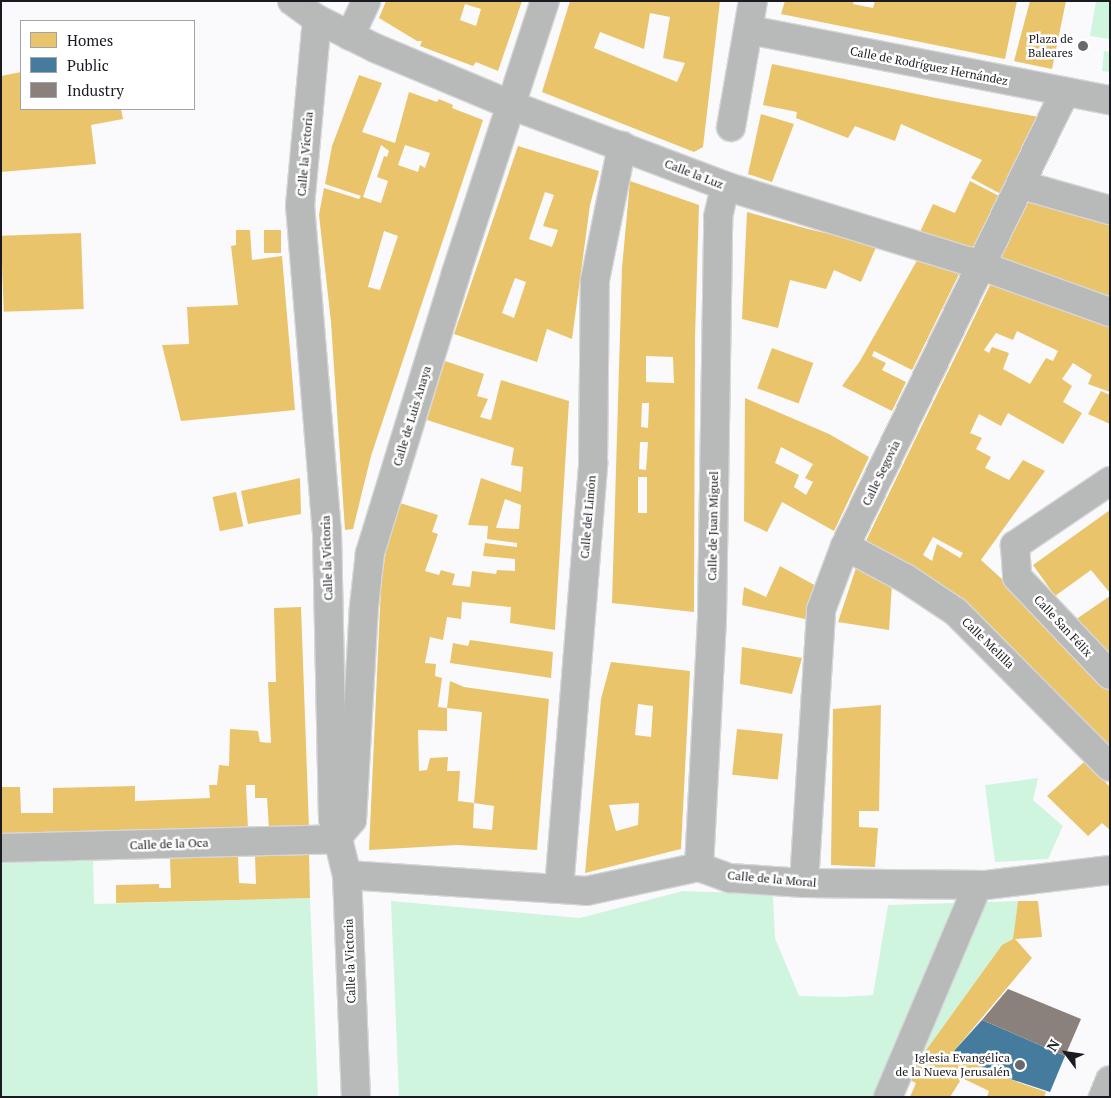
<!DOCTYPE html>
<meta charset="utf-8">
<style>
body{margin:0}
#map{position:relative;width:1111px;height:1098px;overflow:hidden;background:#fafafd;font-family:"PT Serif",serif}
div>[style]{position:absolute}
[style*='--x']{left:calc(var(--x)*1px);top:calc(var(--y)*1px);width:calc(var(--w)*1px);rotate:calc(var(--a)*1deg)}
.green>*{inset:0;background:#cff5df}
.homes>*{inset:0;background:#e9c46a;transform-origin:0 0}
.public>*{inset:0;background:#457b9d}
.industry>*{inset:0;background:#8a817c}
.roads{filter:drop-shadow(1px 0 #d7d7d9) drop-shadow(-1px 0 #d7d7d9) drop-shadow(0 1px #d7d7d9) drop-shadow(0 -1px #d7d7d9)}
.minor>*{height:28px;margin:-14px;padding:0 14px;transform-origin:14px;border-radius:14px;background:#b8bab9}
.dots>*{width:14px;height:14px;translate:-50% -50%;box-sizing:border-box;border:2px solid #fff;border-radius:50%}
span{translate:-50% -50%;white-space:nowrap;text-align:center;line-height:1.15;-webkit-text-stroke:5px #fff;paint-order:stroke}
.poi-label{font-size:12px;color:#1a1a23}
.right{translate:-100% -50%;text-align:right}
.street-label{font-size:12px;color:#1a1a23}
.frame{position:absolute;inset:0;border:2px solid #1a1a23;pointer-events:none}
.legend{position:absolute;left:20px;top:20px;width:175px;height:90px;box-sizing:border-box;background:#fff;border:1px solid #a3a3a7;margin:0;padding:6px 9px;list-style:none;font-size:15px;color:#1a1a23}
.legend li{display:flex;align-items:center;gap:10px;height:25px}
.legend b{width:25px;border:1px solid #a3a3a7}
.north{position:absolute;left:1041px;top:1028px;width:50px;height:50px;-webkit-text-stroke:4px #fff;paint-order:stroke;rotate:301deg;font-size:14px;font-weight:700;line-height:20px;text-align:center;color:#1a1a23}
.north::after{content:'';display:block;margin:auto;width:18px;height:22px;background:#1a1a23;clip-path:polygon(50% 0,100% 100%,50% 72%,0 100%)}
</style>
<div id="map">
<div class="green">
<div style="clip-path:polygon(1096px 1px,1110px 1px,1110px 39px,1090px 36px)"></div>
<div style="clip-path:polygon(1104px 51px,1110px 52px,1110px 72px,1102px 71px)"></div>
<div style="clip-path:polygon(1038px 778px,1033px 800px,1063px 826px,1048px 859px,995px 862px,985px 785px)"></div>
<div style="clip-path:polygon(93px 859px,94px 904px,310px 898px,318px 1097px,1px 1097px,1px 863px)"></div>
<div style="clip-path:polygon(683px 891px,773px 894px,775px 938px,799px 996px,842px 997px,873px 995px,888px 905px,1018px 901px,1013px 939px,1002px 945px,906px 1078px,902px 1097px,399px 1097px,391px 901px,580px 918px)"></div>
</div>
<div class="homes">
<div style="clip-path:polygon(evenodd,386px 1px,522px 1px,498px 71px,476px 62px,473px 66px,420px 46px,422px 41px,417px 41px,379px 18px,386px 1px,465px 4px,481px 9px,476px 26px,460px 20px,465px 4px)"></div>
<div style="clip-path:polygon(evenodd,570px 1px,720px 1px,703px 147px,694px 152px,542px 92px,570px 1px,650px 13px,670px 17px,663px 58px,685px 63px,677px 82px,594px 48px,600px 32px,644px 49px,650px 13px)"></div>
<div style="clip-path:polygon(785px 1px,854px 1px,853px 4px,873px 8px,875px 1px,1017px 1px,1005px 59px,781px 14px)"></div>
<div style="clip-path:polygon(1030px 1px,1066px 1px,1052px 69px,1014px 61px)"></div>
<div style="clip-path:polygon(772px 64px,936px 98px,1039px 117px,999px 193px,971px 178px,982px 160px,901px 124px,895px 141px,855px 126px,848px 138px,796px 118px,797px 112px,763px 105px)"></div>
<div style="clip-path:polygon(21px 72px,21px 109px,121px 109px,123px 119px,91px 125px,96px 164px,1px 172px,1px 76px)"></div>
<div style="clip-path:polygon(evenodd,359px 75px,382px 83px,362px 132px,395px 143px,409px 92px,437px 102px,439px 99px,453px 105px,452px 108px,483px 120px,371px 456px,353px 529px,345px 530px,331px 322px,319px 215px,324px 188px,359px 199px,361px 196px,325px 184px,332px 146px,359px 75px,381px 145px,389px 151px,387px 157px,384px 156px,377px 177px,388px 181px,381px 203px,363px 197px,381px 145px,359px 75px,405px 145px,430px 153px,425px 168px,420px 165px,418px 172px,398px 165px,405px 145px,359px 75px,384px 231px,398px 236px,380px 290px,368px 287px,384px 231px)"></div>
<div style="clip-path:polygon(761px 114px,794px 124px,772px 182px,748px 174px)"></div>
<div style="clip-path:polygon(evenodd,518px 146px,599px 171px,590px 205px,572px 339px,547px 329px,537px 362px,454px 334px,518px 146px,545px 192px,554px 195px,543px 226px,558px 230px,552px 247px,529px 239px,545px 192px,518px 146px,515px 278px,526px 282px,514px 318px,502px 313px,515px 278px)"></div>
<div style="clip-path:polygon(evenodd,630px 181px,699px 205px,695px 338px,694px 612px,612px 603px,622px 268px,630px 181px,646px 356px,673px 357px,674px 383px,646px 382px,646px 356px,630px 181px,642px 403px,649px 403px,648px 428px,641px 427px,642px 403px,630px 181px,640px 442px,648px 442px,646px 470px,639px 469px,640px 442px,630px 181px,638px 477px,647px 477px,647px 513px,638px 513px,638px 477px)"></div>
<div style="clip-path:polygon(970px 181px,999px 196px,973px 251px,920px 232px,933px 204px,955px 213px)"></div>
<div style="clip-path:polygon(1028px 198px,1110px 223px,1110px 296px,999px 258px)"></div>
<div style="clip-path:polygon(747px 212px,808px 229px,877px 245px,861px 282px,834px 270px,826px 289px,790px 280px,778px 328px,742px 319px)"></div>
<div style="clip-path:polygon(236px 230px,250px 230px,252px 260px,282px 256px,295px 410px,181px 421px,162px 345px,189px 344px,187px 307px,238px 305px,231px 246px,236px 245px)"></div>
<div style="left:264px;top:230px;width:17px;height:23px"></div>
<div style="left:81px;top:233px;width:76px;height:80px;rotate:88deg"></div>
<div style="clip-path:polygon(919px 257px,961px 270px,912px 370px,874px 351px,872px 356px,886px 363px,882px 370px,906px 382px,892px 411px,842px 386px,860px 361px)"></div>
<div style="clip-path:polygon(evenodd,992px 281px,1110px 327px,1110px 392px,1088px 384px,1092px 375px,1073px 363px,1062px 379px,1072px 386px,1063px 402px,1082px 413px,1063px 444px,1008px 413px,1001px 426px,979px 414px,970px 433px,982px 438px,976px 449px,991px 457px,985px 468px,1009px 480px,1023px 460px,1045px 471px,981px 560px,1027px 602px,1110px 689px,1110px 754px,988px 623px,957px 596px,864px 545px,992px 281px,1017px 331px,1058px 351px,1053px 361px,1046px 358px,1030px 384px,1003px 369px,1009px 353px,992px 347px,989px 353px,984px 350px,996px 333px,1013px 340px,1017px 331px,992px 281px,933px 537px,963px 553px,960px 558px,937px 544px,932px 561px,923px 555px,933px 537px)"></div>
<div style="left:772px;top:348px;width:44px;height:43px;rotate:20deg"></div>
<div style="clip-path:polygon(evenodd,445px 361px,484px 374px,477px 396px,488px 399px,480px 417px,491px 420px,501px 380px,569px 401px,555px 630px,510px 623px,511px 607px,462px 602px,461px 619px,447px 617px,443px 640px,430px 637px,425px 663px,436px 664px,435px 676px,442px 678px,438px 707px,447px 708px,447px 731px,418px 730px,419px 771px,427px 770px,430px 758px,448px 757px,447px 771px,460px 771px,458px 801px,474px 803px,482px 712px,447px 708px,450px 681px,464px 687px,549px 699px,537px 850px,457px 845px,369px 850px,381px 586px,386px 550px,400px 503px,438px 515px,432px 532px,438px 534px,425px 571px,439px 575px,441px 570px,455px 574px,452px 585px,470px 587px,472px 571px,496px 574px,497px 570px,515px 571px,515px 559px,483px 556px,485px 543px,517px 547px,517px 543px,487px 539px,488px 526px,468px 525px,481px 478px,521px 492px,523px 467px,511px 465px,514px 448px,427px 420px,445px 361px,505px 499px,521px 505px,519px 529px,496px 528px,505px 499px,445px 361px,474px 803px,494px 806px,492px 830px,473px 828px,474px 803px)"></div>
<div style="clip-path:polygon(1101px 391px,1110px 395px,1110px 424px,1088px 414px)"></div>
<div style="clip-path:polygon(evenodd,745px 398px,829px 434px,869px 457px,834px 531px,782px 502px,767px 532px,744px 521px,745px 398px,781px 447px,813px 464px,805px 478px,813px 482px,806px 495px,794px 487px,799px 475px,775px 463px,781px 447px)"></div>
<div style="clip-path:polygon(300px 478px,301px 514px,248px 524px,241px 491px)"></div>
<div style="left:236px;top:492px;width:35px;height:24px;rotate:78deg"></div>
<div style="clip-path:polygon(1110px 510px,1110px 593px,1091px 570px,1055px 596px,1033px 565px)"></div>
<div style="clip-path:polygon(857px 565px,892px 584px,889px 630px,838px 622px)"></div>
<div style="clip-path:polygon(780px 566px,818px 587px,805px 619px,742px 605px,744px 587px,766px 597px)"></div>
<div style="clip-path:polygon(1110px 596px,1110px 661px,1072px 622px)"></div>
<div style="clip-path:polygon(301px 607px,309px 828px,269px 829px,267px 798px,255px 798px,255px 785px,246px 785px,248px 830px,1px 835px,1px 787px,20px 787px,21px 813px,53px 813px,53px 788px,135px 786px,135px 801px,210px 798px,209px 785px,217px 785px,219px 765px,229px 766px,230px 729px,258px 731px,260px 742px,271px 743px,268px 682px,276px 682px,274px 608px)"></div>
<div style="clip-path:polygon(470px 640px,553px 652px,551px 678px,450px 663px,453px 643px,468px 646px)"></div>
<div style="clip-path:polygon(742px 647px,802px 658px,792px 694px,740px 684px)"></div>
<div style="clip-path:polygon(evenodd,611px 662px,690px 671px,681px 849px,585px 873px,601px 699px,611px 662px,638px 704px,653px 706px,651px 737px,635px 735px,638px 704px,611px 662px,639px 803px,638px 825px,616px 831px,609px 805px,639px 803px)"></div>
<div style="clip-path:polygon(881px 705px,879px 811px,859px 811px,859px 827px,878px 828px,875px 867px,831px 865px,833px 709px)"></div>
<div style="left:737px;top:729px;width:46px;height:46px;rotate:6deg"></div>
<div style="clip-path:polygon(1085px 761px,1110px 787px,1110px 830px,1102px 823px,1088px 836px,1047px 796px)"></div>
<div style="clip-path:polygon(309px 853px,310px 898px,116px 903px,116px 885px,159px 884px,159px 888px,171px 888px,170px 858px,238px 856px,239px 883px,256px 884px,255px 855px)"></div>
<div style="clip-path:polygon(1018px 901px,1038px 901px,1042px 937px,1015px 939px,1032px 958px,954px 1051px,995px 1074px,1046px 1092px,1044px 1097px,987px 1097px,989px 1091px,962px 1078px,950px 1097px,910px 1097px,916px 1083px,906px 1078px,1002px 945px,1013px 939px)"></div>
</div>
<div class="public">
<div style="clip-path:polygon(982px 1020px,1065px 1056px,1050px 1092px,995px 1074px,954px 1051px)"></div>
</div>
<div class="industry">
<div style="clip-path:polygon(1008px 989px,1081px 1019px,1065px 1056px,982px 1020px)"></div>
</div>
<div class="roads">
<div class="minor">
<div style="--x:292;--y:1;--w:31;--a:36"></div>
<div style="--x:317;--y:19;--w:65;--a:26.6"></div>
<div style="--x:375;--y:48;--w:147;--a:22.7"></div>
<div style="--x:511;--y:105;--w:229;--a:20.7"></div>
<div style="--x:725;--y:186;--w:254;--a:17.2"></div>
<div style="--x:968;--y:261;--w:151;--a:19.8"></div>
<div style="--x:317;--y:19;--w:187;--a:95.2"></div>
<div style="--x:300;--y:205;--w:328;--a:85.3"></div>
<div style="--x:327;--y:532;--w:287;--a:88.8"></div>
<div style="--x:333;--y:819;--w:58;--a:76"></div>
<div style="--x:347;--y:875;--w:222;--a:87.7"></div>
<div style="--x:749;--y:30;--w:368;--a:11"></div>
<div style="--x:350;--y:36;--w:38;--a:-65"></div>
<div style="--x:731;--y:127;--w:128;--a:-80.1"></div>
<div style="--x:1022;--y:185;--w:91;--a:15.9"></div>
<div style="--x:1110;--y:481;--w:115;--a:146"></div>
<div style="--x:1015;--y:545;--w:32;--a:86"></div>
<div style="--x:1017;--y:577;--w:135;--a:46.5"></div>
<div style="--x:845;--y:546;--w:68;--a:28.1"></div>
<div style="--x:905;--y:578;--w:61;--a:33.7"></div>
<div style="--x:956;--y:612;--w:218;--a:45.2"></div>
<div style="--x:1;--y:848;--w:335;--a:-1.5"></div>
<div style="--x:336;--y:839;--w:25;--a:-50"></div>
<div style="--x:352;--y:820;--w:213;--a:-86.8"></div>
<div style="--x:364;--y:607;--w:54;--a:-83.7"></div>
<div style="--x:370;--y:553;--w:293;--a:-72.9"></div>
<div style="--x:456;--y:273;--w:286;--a:-71.9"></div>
<div style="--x:699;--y:867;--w:250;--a:-87"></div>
<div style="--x:712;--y:617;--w:400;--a:-89.1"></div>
<div style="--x:718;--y:217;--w:32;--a:-77"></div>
<div style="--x:347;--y:875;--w:240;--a:3.8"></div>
<div style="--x:586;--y:891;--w:116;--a:-12"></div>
<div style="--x:699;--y:867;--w:33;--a:20"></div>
<div style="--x:730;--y:878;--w:74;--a:3.9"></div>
<div style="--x:804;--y:883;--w:182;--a:0.6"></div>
<div style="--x:986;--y:885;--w:125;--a:-6.9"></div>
<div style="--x:804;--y:883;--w:274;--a:-86.4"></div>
<div style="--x:821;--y:610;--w:68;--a:-69.4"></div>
<div style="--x:845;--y:546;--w:504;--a:-64.15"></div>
<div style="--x:559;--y:889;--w:428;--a:-85.4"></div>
<div style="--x:593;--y:462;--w:182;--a:-89.4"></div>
<div style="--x:595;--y:280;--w:137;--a:-78.6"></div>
<div style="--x:888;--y:1097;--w:217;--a:-67"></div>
<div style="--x:1103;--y:1097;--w:18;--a:-68"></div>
</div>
</div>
<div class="dots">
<div style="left:1083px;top:46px;background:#68686f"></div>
<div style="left:1020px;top:1065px;background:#68686f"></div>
</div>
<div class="poi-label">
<span class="right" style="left:1073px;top:46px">Plaza de<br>Baleares</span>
<span class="right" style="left:1010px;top:1065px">Iglesia Evangélica<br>de la Nueva Jerusalén</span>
</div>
<div class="street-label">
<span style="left:929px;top:66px;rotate:11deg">Calle de Rodríguez Hernández</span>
<span style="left:305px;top:154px;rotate:-85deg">Calle la Victoria</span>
<span style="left:694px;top:174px;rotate:21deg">Calle la Luz</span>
<span style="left:412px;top:416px;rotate:-73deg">Calle de Luis Anaya</span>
<span style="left:881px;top:473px;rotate:-64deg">Calle Segovia</span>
<span style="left:588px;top:517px;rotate:-85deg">Calle del Limón</span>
<span style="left:713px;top:526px;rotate:-89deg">Calle de Juan Miguel</span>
<span style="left:327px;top:558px;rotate:-92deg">Calle la Victoria</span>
<span style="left:1063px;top:626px;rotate:47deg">Calle San Félix</span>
<span style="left:988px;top:643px;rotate:44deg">Calle Melilla</span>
<span style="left:169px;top:844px;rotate:-2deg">Calle de la Oca</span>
<span style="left:772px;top:879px;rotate:5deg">Calle de la Moral</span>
<span style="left:350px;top:961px;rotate:-92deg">Calle la Victoria</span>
</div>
<div class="frame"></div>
<ul class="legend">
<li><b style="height:14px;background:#e9c46a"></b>Homes</li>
<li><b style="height:14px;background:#457b9d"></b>Public</li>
<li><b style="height:14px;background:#8a817c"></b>Industry</li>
</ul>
<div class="north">N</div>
</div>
